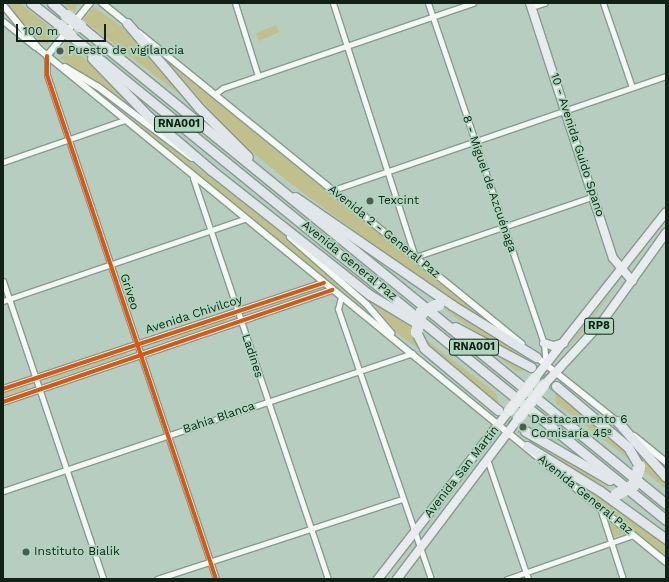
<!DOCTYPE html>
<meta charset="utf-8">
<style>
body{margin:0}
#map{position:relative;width:669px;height:582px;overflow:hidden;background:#b6cdbf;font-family:"Work Sans",sans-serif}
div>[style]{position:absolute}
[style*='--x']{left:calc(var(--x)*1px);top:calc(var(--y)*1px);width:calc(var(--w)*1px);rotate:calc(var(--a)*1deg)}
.green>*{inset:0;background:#c0c08c;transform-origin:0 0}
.motorway-tunnel>*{height:9px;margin-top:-4.5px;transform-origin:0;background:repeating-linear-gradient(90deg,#95ab9e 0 9px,transparent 0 13.5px)}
.roads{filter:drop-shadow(1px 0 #889a90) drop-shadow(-1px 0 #889a90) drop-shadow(0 1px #889a90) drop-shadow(0 -1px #889a90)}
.minor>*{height:5px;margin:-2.5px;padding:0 2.5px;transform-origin:2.5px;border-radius:2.5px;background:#f4f8f5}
.tertiary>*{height:6px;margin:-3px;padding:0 3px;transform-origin:3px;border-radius:3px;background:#f4f8f5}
.primary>*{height:8px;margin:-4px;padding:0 4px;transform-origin:4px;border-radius:4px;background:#e8ecef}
.motorway>*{height:9px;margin:-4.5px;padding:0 4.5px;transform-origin:4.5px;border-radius:4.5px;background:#e1e6eb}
.bridges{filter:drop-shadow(1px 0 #dee8e2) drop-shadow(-1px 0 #dee8e2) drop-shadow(0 1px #dee8e2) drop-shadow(0 -1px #dee8e2)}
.primary-bridge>*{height:8px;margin:-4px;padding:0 4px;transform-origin:4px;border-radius:4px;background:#e8ecef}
.motorway-bridge>*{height:9px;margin:-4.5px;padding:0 4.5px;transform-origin:4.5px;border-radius:4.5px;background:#e1e6eb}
.cycleway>*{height:4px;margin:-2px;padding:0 2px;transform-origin:2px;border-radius:2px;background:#dd560d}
.dots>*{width:11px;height:11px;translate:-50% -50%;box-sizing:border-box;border:2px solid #add6bc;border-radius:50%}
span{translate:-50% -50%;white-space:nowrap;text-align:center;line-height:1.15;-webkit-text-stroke:3.5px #add6bc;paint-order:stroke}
.shield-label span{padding:1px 3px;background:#add6bc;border:1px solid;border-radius:3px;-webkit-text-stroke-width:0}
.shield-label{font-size:11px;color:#112118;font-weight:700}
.poi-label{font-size:12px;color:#112118}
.left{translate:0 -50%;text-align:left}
.street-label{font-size:12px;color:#112118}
.frame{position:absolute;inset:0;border:4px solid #112118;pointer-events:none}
.scale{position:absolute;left:16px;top:24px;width:90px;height:18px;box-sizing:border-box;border:2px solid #112118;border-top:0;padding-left:5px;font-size:12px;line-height:14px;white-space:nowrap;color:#112118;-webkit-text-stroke:3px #add6bc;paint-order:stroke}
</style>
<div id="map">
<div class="green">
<div style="clip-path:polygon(6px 3px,20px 3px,58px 34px,51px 36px,48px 45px,41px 43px)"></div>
<div style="clip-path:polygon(63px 3px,83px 3px,76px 6px,75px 12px)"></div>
<div style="clip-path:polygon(94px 7px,121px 26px,187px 100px,83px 20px)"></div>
<div style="left:276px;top:25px;width:8px;height:22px;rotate:67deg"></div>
<div style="clip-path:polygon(66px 41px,72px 46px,151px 125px,65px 62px,59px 56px)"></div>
<div style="clip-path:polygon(158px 52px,325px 189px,495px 328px,427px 284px,286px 180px,232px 135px)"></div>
<div style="clip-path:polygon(95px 88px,278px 230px,369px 314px,104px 99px)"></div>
<div style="clip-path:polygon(666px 217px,637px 258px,635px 256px)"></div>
<div style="clip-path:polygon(335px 273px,411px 326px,419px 349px,399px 335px,373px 304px)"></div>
<div style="clip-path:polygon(615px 287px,583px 332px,565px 351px,581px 330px)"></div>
<div style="clip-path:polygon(317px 288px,316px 291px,252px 311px,254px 309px)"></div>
<div style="clip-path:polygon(442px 307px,453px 310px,515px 350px,533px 365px,471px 329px)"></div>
<div style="clip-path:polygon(228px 319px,227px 322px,152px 345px,153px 343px)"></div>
<div style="clip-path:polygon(420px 335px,496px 393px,500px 408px,429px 347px)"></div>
<div style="clip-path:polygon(484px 345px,530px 370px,516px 371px)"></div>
<div style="clip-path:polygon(127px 352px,126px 355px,51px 380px,52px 378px)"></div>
<div style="clip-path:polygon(28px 386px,27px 389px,3px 397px,3px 393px)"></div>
<div style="clip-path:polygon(555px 390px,626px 450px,634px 463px,556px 403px)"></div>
<div style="clip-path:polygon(526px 426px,540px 429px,569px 452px,525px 428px)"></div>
<div style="clip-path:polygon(520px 434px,580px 467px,611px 490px,554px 459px)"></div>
<div style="clip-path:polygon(637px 450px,666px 483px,666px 489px,643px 470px)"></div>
<div style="clip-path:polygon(561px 471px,666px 544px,666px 557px)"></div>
<div style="clip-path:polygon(608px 521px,624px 534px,613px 537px)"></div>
</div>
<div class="motorway-tunnel">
<div style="--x:531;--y:367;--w:30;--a:40"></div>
<div style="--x:499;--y:411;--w:33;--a:38"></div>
</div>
<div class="roads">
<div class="minor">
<div style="--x:235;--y:3;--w:77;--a:72.5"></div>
<div style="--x:333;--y:3;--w:267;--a:72.1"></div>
<div style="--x:415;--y:257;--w:189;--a:-18.8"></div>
<div style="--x:428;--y:3;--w:359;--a:71.2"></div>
<div style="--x:544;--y:343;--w:22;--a:85"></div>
<div style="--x:603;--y:3;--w:89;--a:71"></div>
<div style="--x:531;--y:7;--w:14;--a:-17"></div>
<div style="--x:3;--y:21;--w:41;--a:39.1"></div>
<div style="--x:47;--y:56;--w:19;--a:90"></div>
<div style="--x:47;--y:75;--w:532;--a:71.46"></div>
<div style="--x:215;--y:94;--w:10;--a:-37"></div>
<div style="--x:223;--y:88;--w:264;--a:-18.8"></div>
<div style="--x:3;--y:162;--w:128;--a:-19.1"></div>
<div style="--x:193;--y:178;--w:423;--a:71.4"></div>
<div style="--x:333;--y:190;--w:352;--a:-18.9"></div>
<div style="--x:3;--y:281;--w:314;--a:71.4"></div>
<div style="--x:341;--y:297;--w:12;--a:104"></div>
<div style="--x:338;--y:309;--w:286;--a:71"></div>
<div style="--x:3;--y:301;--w:255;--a:-18.8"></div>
<div style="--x:487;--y:459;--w:127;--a:71.1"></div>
<div style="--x:3;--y:491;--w:432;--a:-18.6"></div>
<div style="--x:600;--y:508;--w:75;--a:72.1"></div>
<div style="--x:157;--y:579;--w:258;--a:-18.1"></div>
<div style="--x:507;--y:579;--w:133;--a:-19.2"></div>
</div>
<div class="tertiary">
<div style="--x:102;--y:3;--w:35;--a:39"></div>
<div style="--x:3;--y:5;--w:57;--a:50.7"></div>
<div style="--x:39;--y:49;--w:810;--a:39.29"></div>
<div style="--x:139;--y:33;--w:493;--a:39.1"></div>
<div style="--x:47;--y:56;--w:68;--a:-50.9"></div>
<div style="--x:65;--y:67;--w:37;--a:31"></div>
<div style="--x:97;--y:86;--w:119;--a:37.2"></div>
<div style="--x:290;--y:237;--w:103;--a:41.4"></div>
<div style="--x:367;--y:305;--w:37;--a:49"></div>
<div style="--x:534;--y:355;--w:109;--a:38.7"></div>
<div style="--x:3;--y:389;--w:338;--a:-18.3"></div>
<div style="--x:3;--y:402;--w:348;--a:-18.8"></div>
<div style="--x:634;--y:436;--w:41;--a:39.1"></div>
</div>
<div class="primary">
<div style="--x:530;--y:3;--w:268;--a:72"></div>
<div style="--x:613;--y:258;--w:30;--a:50"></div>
<div style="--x:544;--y:343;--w:9;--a:18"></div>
<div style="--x:553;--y:346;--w:11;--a:-15"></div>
<div style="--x:535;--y:378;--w:211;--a:-51.7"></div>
<div style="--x:544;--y:385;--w:86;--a:-47.4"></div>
<div style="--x:602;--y:322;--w:110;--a:-54.3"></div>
<div style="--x:378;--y:579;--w:213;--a:-52.1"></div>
<div style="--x:397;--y:579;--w:201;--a:-52.9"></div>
</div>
<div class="motorway">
<div style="--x:31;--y:3;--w:36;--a:38"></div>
<div style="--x:52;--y:3;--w:18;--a:41"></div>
<div style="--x:127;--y:23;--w:111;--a:49.7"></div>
<div style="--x:199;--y:108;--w:69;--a:45"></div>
<div style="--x:80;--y:26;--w:756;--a:39.2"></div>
<div style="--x:71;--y:36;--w:767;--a:39.13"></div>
<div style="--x:92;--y:58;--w:82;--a:46"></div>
<div style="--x:149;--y:117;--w:82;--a:40.5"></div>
<div style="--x:211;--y:170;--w:202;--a:38.2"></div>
<div style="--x:370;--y:295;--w:58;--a:31"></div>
<div style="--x:295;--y:197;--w:191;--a:34.5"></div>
<div style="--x:452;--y:305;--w:99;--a:31.8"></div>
<div style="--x:455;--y:327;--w:86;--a:27.8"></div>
<div style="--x:416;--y:332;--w:18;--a:63"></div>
<div style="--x:424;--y:348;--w:97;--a:40"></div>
<div style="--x:556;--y:386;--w:94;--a:40.3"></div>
<div style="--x:628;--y:447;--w:22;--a:60"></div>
<div style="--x:617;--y:421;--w:74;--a:48.8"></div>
<div style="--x:525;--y:431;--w:98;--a:30"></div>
<div style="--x:527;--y:446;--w:86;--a:31.7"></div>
<div style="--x:600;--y:491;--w:82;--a:36"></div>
</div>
</div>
<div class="bridges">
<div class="primary-bridge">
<div style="--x:509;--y:411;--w:42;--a:-51.8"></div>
<div style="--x:518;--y:419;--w:43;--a:-52.6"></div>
</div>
<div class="motorway-bridge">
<div style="--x:66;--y:15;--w:18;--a:38"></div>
<div style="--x:59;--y:25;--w:16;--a:43"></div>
<div style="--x:416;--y:332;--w:21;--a:-76"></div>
<div style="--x:421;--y:312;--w:19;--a:-25"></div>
<div style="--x:616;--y:494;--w:19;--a:-28"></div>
<div style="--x:633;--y:485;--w:20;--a:-72"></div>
</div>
</div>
<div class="cycleway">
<div style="--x:47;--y:56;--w:19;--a:90"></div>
<div style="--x:47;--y:75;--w:532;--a:71.46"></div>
<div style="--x:3;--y:389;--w:338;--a:-18.3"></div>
<div style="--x:3;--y:402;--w:348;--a:-18.8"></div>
</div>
<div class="dots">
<div style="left:60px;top:51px;background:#4b5d52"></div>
<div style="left:370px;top:201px;background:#4b5d52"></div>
<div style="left:523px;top:427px;background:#4b5d52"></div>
<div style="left:26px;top:552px;background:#4b5d52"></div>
</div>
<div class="shield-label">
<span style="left:179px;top:124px">RNA001</span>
<span style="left:599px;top:326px">RP8</span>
<span style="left:474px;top:347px">RNA001</span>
</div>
<div class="poi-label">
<span class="left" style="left:68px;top:51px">Puesto de vigilancia</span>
<span class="left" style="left:378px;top:201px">Texcint</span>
<span class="left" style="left:531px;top:427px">Destacamento 6<br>Comisaría 45º</span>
<span class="left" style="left:34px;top:552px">Instituto Bialik</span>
</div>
<div class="street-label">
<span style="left:577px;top:145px;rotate:72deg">10 - Avenida Guido Spano</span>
<span style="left:489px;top:184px;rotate:71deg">8 - Miguel de Azcuénaga</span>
<span style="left:384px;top:232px;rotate:39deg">Avenida 2 - General Paz</span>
<span style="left:349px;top:261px;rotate:39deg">Avenida General Paz</span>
<span style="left:129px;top:292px;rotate:72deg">Griveo</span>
<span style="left:194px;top:315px;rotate:-18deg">Avenida Chivilcoy</span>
<span style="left:252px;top:356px;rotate:72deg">Ladines</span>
<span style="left:219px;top:418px;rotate:-19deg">Bahía Blanca</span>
<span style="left:462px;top:472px;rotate:-52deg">Avenida San Martín</span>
<span style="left:585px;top:495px;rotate:39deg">Avenida General Paz</span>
</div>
<div class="frame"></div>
<div class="scale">100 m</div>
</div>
